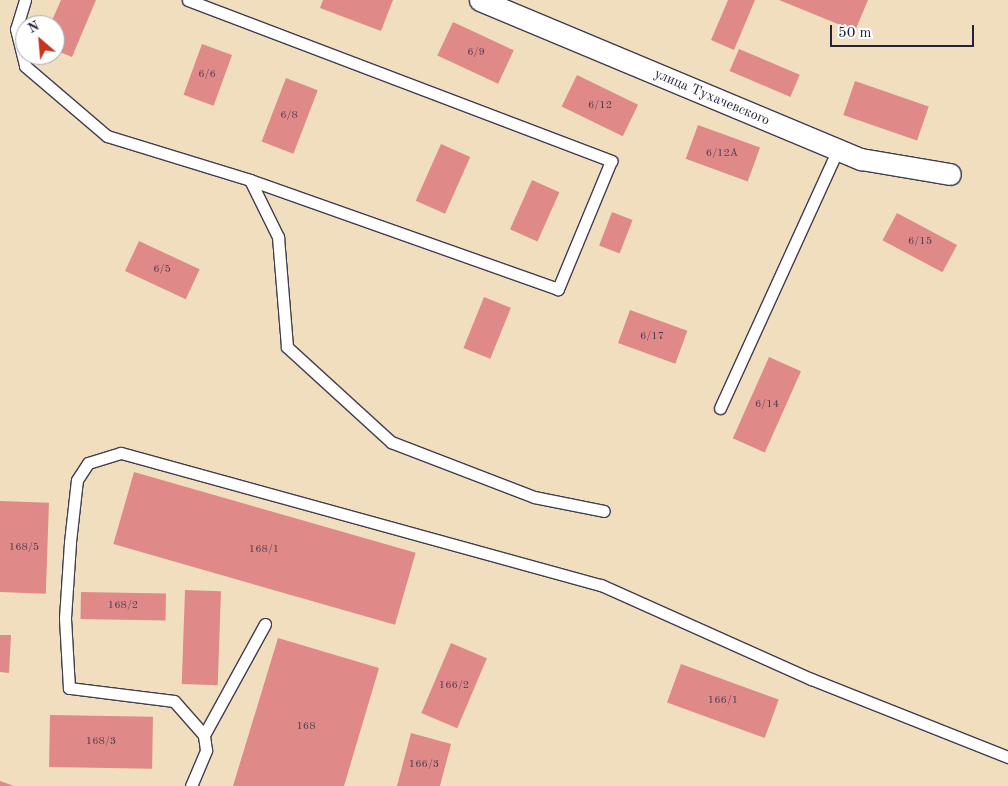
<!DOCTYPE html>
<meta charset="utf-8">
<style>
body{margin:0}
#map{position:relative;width:1008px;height:786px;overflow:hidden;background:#f0debf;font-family:"Old Standard TT",serif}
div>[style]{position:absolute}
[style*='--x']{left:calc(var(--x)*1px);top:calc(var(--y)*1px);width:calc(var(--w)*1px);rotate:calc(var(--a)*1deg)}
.building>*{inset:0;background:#df8a89;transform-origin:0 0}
.roads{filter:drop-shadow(1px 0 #413e4f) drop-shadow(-1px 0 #413e4f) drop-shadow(0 1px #413e4f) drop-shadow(0 -1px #413e4f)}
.lane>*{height:11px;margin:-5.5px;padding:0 5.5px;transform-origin:5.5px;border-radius:5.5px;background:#fff}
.street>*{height:21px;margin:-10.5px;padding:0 10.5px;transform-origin:10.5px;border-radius:10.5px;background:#fff}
span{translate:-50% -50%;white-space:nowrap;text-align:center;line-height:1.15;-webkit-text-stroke:5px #fff;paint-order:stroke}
.number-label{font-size:11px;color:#513c4e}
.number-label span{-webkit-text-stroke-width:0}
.street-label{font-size:14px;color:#22223b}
.north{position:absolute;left:15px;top:15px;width:50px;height:50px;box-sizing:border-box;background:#fff;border:1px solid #a7a7b1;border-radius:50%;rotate:333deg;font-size:14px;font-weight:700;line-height:20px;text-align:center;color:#22223b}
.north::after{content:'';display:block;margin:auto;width:18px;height:22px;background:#c8321e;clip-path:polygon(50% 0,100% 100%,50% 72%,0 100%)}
.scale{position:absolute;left:830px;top:25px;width:144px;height:22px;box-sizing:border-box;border:2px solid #22223b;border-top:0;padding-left:6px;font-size:15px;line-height:18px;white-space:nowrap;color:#22223b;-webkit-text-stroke:4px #fff;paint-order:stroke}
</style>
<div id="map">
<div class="building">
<div style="clip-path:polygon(61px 0,96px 0,72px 57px,55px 50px,55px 25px,50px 25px)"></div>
<div style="clip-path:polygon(323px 0,393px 0,381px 31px,320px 8px)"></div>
<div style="clip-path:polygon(728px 0,755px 0,734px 50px,711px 40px)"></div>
<div style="clip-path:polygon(779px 0,868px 0,855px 31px)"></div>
<div style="left:453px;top:22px;width:67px;height:37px;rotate:25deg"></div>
<div style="left:202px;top:44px;width:32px;height:54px;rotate:20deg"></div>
<div style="left:739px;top:49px;width:66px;height:24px;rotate:23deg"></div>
<div style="left:577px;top:75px;width:68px;height:35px;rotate:26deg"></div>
<div style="left:286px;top:78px;width:34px;height:68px;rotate:21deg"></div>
<div style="left:855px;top:81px;width:78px;height:36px;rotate:19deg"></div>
<div style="left:698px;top:125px;width:66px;height:36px;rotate:20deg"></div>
<div style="left:441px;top:144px;width:32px;height:62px;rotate:24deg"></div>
<div style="left:532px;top:180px;width:30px;height:54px;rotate:24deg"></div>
<div style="left:612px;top:212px;width:22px;height:36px;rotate:21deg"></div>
<div style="left:897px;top:213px;width:68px;height:31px;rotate:28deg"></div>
<div style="left:139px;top:241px;width:67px;height:33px;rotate:25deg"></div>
<div style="left:484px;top:297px;width:29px;height:55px;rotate:22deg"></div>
<div style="left:630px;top:310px;width:61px;height:35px;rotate:20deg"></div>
<div style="left:769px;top:357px;width:35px;height:89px;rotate:24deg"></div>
<div style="left:134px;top:472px;width:293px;height:75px;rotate:16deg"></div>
<div style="left:0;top:501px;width:49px;height:91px;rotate:2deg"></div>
<div style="left:185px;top:590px;width:36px;height:94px;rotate:2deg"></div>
<div style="left:81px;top:592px;width:85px;height:27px;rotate:1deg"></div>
<div style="clip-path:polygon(0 635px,11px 635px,9px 673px,0 672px)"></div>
<div style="clip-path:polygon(278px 638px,379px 668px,344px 786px,233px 786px)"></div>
<div style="left:451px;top:643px;width:39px;height:76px;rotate:23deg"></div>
<div style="left:681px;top:664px;width:104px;height:41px;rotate:20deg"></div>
<div style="left:50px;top:715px;width:103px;height:52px;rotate:1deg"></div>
<div style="clip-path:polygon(411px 733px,451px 744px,440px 786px,397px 786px)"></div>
<div style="clip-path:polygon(0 781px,14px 786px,0 786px)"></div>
</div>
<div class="roads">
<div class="lane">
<div style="--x:25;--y:0;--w:30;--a:107"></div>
<div style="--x:16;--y:29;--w:38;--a:76"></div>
<div style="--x:25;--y:66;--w:108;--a:40.5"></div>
<div style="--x:107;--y:136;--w:150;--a:17.1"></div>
<div style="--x:250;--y:180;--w:64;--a:63.8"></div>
<div style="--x:278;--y:237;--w:110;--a:85.3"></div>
<div style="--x:287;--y:347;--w:141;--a:42.4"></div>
<div style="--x:391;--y:442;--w:153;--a:21"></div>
<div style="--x:534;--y:497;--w:71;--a:11.3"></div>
<div style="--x:188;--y:0;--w:453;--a:20.8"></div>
<div style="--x:611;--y:161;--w:139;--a:112.5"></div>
<div style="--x:558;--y:289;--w:327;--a:-160.5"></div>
<div style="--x:720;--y:408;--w:285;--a:-65.5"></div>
<div style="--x:265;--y:624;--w:127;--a:118.8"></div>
<div style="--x:204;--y:735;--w:45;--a:-131.4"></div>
<div style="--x:174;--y:701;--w:106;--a:-172.9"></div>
<div style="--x:69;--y:688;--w:70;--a:-93.3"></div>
<div style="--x:65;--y:618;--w:76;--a:-86.2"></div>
<div style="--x:70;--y:542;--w:62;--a:-83.6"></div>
<div style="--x:77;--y:480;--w:20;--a:-57"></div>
<div style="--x:88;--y:463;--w:34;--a:-17"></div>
<div style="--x:121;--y:453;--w:498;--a:15.4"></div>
<div style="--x:601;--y:585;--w:230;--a:24.1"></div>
<div style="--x:811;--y:679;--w:212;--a:21.6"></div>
<div style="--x:191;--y:786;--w:39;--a:-67"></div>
<div style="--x:206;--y:750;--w:15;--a:-98"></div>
</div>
<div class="street">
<div style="--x:480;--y:0;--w:413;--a:22.7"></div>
<div style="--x:861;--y:159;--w:90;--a:9.6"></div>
</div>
</div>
<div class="number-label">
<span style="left:476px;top:53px">6/9</span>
<span style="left:207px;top:75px">6/6</span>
<span style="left:600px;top:106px">6/12</span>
<span style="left:289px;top:116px">6/8</span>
<span style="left:722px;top:154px">6/12А</span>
<span style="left:920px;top:242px">6/15</span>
<span style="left:162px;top:270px">6/5</span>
<span style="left:652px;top:337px">6/17</span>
<span style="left:767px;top:405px">6/14</span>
<span style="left:24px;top:548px">168/5</span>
<span style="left:264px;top:550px">168/1</span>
<span style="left:123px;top:606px">168/2</span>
<span style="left:454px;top:686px">166/2</span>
<span style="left:723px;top:701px">166/1</span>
<span style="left:306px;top:727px">168</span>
<span style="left:101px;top:742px">168/3</span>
<span style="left:424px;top:765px">166/3</span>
</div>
<div class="street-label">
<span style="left:712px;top:97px;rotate:23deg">улица Тухачевского</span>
</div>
<div class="north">N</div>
<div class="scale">50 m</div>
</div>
